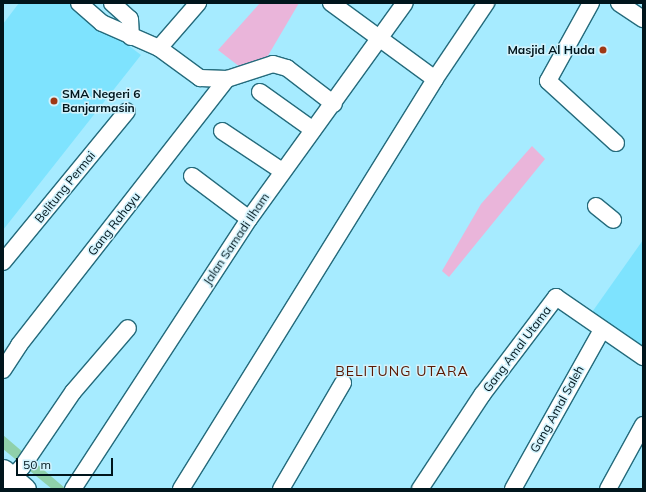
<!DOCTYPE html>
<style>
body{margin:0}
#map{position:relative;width:646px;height:492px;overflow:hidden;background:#a6ebff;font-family:Mulish,sans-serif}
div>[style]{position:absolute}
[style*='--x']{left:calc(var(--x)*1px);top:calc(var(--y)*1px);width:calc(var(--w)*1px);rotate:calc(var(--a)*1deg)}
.built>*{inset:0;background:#7ee3fe}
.green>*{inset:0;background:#eab5da}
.water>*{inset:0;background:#8fd0aa}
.roads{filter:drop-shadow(1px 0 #256b7c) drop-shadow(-1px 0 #256b7c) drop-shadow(0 1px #256b7c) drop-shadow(0 -1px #256b7c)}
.minor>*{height:16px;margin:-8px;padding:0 8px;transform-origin:8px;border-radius:8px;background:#fff}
.major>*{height:21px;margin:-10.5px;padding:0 10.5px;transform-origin:10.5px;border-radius:10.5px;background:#fff}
.dots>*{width:11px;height:11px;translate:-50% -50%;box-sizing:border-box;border:2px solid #d1f2fc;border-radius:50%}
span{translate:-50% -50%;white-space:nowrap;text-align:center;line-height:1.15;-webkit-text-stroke:3px #d1f2fc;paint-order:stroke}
.poi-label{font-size:12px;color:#00151c;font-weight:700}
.right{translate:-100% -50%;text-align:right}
.left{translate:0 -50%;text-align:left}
.street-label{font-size:12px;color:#00151c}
.quarter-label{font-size:14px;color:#5a1903;letter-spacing:1px}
.frame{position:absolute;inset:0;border:4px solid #00151c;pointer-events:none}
.scale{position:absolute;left:16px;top:458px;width:97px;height:18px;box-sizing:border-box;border:2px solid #00151c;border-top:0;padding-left:5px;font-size:12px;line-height:14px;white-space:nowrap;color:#00151c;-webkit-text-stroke:3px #d1f2fc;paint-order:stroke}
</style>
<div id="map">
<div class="built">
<div style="clip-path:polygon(19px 3px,73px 3px,141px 55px,3px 230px,3px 24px)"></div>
<div style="clip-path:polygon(643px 240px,643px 354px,590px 315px)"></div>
</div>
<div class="green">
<div style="clip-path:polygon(260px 3px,299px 3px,266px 59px,240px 67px,218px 50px)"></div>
<div style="clip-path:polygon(532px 146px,545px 159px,449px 277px,442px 271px,481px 204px)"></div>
</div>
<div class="water">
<div style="clip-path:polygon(3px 435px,66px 489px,52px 489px,3px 449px)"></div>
</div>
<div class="roads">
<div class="minor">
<div style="--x:79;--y:3;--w:30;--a:41"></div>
<div style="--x:102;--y:23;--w:62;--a:23.7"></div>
<div style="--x:159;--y:48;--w:51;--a:36.2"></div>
<div style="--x:200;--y:78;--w:27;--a:2"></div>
<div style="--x:227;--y:79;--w:48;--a:-18.1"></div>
<div style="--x:273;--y:64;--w:15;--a:16"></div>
<div style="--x:287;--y:68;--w:59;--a:37.5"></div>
<div style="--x:112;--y:3;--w:24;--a:42"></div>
<div style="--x:130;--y:19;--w:18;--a:87"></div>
<div style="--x:591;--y:3;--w:89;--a:118.9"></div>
<div style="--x:548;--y:81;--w:92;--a:42.4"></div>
<div style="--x:619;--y:3;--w:29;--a:34"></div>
<div style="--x:159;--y:48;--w:60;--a:-49.1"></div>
<div style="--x:435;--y:79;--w:92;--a:-56.1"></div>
<div style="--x:260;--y:92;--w:65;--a:35.6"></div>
<div style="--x:222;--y:131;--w:72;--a:33.7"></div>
<div style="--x:192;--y:176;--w:71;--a:37"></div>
<div style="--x:596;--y:206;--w:22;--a:39"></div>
<div style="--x:3;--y:262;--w:195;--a:-50.6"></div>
<div style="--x:3;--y:370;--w:30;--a:-57"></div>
<div style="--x:19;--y:345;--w:338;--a:-52"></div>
<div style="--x:3;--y:486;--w:27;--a:-45"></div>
<div style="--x:22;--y:467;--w:91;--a:-55.8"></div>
<div style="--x:73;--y:392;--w:84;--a:-49.3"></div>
<div style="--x:73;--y:489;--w:322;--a:-56.9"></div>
<div style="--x:249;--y:219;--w:266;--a:-54.2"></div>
<div style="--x:181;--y:489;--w:482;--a:-58.2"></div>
<div style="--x:435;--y:79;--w:129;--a:-143.8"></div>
<div style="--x:281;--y:489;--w:123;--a:-59.7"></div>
<div style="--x:420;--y:489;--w:113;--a:-56.6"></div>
<div style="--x:482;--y:395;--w:123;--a:-52.9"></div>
<div style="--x:556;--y:297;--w:106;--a:34.6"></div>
<div style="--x:513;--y:489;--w:182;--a:-60.8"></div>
<div style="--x:608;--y:489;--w:73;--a:-61.3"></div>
</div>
<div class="major">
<div style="--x:3;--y:470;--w:29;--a:41"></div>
</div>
</div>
<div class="dots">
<div style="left:603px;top:50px;background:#9f3815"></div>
<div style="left:54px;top:101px;background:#9f3815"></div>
</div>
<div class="poi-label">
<span class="right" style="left:595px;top:50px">Masjid Al Huda</span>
<span class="left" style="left:62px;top:101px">SMA Negeri 6<br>Banjarmasin</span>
</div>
<div class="street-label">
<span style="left:65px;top:187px;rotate:-51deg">Belitung Permai</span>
<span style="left:114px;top:224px;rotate:-52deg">Gang Rahayu</span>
<span style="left:236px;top:239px;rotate:-56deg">Jalan Samadi Ilham</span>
<span style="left:517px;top:349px;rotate:-53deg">Gang Amal Utama</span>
<span style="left:557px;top:409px;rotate:-61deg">Gang Amal Saleh</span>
</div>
<div class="quarter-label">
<span style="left:402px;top:371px">BELITUNG UTARA</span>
</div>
<div class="frame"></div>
<div class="scale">50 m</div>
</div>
